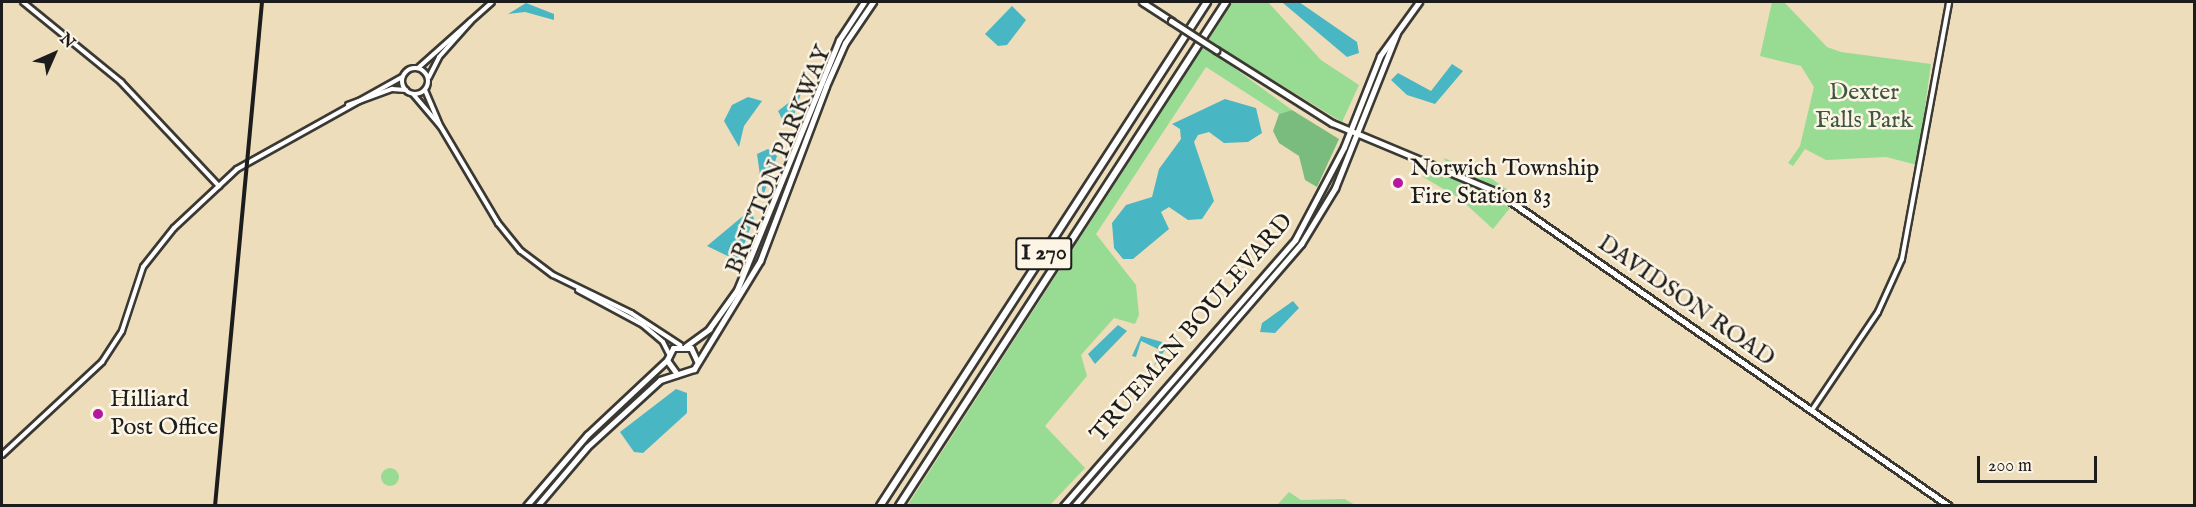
<!DOCTYPE html>
<style>
body{margin:0}
#map{position:relative;width:2196px;height:507px;overflow:hidden;background:#edddba;font-family:"IM FELL English",serif}
div>[style]{position:absolute}
[style*='--x']{left:calc(var(--x)*1px);top:calc(var(--y)*1px);width:calc(var(--w)*1px);rotate:calc(var(--a)*1deg)}
.green>*{inset:0;background:#98dc94}
.round{border-radius:50%}
.forest>*{inset:0;background:#7abc7e}
.water>*{inset:0;background:#49b6c4}
.roads{filter:drop-shadow(2px 0 #3b3934) drop-shadow(-2px 0 #3b3934) drop-shadow(0 2px #3b3934) drop-shadow(0 -2px #3b3934)}
.minor>*{height:4px;margin:-2px;padding:0 2px;transform-origin:2px;border-radius:2px;background:#fff}
.minor>.ring{margin:-2px;padding:0;box-sizing:content-box;background:none;border:4px solid #fff;border-radius:50%}
.major>*{height:5px;margin:-2.5px;padding:0 2.5px;transform-origin:2.5px;border-radius:2.5px;background:#fff}
.highway>*{height:6px;margin:-3px;padding:0 3px;transform-origin:3px;border-radius:3px;background:#fff}
.rail>*{height:4px;margin-top:-2px;transform-origin:0;background:repeating-linear-gradient(90deg,#fcf5e5 0 4.5px,#1c1c1c 0 9px);box-sizing:border-box;border-block:2px solid #1c1c1c}
.bridges{filter:drop-shadow(2px 0 #3b3934) drop-shadow(-2px 0 #3b3934) drop-shadow(0 2px #3b3934) drop-shadow(0 -2px #3b3934)}
.major-bridge>*{height:5px;margin:-2.5px;padding:0 2.5px;transform-origin:2.5px;border-radius:2.5px;background:#fff}
.dots>*{width:16px;height:16px;translate:-50% -50%;box-sizing:border-box;border:3px solid #fcf5e5;border-radius:50%}
span{translate:-50% -50%;white-space:nowrap;text-align:center;line-height:1.15;-webkit-text-stroke:5px #fcf5e5;paint-order:stroke}
.shield-label span{padding:2px 4px;background:#fcf5e5;border:2px solid;border-radius:4px;-webkit-text-stroke-width:0}
.shield-label{font-size:22px;color:#1c1c1c;font-weight:700}
.park-label{font-size:24px;color:#415640}
.street-label{font-size:24px;color:#1c1c1c}
.poi-label{font-size:24px;color:#1c1c1c}
.left{translate:0 -50%;text-align:left}
.frame{position:absolute;inset:0;border:3px solid #1c1c1c;pointer-events:none}
.north{position:absolute;left:24px;top:24px;width:60px;height:60px;-webkit-text-stroke:4px #fcf5e5;paint-order:stroke;rotate:45deg;font-size:16px;font-weight:700;line-height:24px;text-align:center;color:#1c1c1c}
.north::after{content:'';display:block;margin:auto;width:21px;height:27px;background:#1c1c1c;clip-path:polygon(50% 0,100% 100%,50% 72%,0 100%)}
.scale{position:absolute;left:1977px;top:456px;width:120px;height:27px;box-sizing:border-box;border:3px solid #1c1c1c;border-top:0;padding-left:8px;font-size:18px;line-height:21px;white-space:nowrap;color:#1c1c1c;-webkit-text-stroke:4px #fcf5e5;paint-order:stroke}
</style>
<div id="map">
<div class="green">
<div style="clip-path:polygon(1233px 2px,1268px 2px,1321px 60px,1359px 85px,1342px 122px,1208px 40px)"></div>
<div style="clip-path:polygon(1772px 2px,1784px 2px,1827px 47px,1841px 52px,1931px 64px,1917px 165px,1886px 157px,1826px 160px,1805px 149px,1793px 166px,1788px 163px,1800px 146px,1814px 87px,1801px 66px,1760px 56px)"></div>
<div style="clip-path:polygon(1204px 46px,1292px 110px,1279px 114px,1206px 67px,1096px 234px,1136px 285px,1139px 315px,1135px 324px,1114px 318px,1081px 355px,1087px 376px,1045px 426px,1085px 468px,1050px 505px,907px 506px)"></div>
<div style="clip-path:polygon(1444px 158px,1492px 179px,1518px 197px,1447px 165px)"></div>
<div style="clip-path:polygon(1427px 167px,1468px 183px,1510px 208px,1493px 229px,1459px 198px,1423px 177px)"></div>
<div class="round" style="left:381px;top:468px;width:18px;height:18px"></div>
<div style="clip-path:polygon(1289px 492px,1301px 500px,1345px 499px,1355px 505px,1277px 505px)"></div>
</div>
<div class="forest">
<div style="clip-path:polygon(1292px 110px,1339px 139px,1317px 187px,1305px 180px,1299px 156px,1279px 143px,1273px 131px,1279px 114px)"></div>
</div>
<div class="water">
<div style="clip-path:polygon(1299px 2px,1357px 42px,1359px 53px,1347px 57px,1283px 3px)"></div>
<div style="clip-path:polygon(526px 3px,554px 14px,554px 20px,525px 12px,508px 14px)"></div>
<div style="clip-path:polygon(1012px 6px,1026px 20px,1007px 45px,998px 46px,985px 34px)"></div>
<div style="clip-path:polygon(1452px 64px,1463px 71px,1435px 104px,1407px 95px,1391px 80px,1398px 73px,1431px 91px)"></div>
<div style="clip-path:polygon(801px 93px,791px 125px,785px 125px,778px 111px)"></div>
<div style="clip-path:polygon(748px 97px,762px 101px,744px 126px,739px 147px,724px 121px,732px 105px)"></div>
<div style="clip-path:polygon(1225px 99px,1256px 108px,1262px 133px,1248px 142px,1224px 143px,1209px 132px,1198px 135px,1194px 142px,1214px 201px,1202px 219px,1188px 220px,1169px 207px,1161px 212px,1169px 229px,1133px 259px,1123px 259px,1114px 248px,1112px 223px,1126px 205px,1152px 197px,1159px 169px,1181px 139px,1180px 129px,1172px 124px)"></div>
<div style="clip-path:polygon(768px 149px,777px 156px,763px 196px,757px 154px)"></div>
<div style="clip-path:polygon(749px 211px,754px 218px,738px 261px,707px 246px)"></div>
<div style="clip-path:polygon(1293px 301px,1299px 308px,1275px 333px,1260px 332px,1262px 323px)"></div>
<div style="clip-path:polygon(1118px 325px,1127px 331px,1095px 364px,1088px 354px)"></div>
<div style="clip-path:polygon(1141px 336px,1169px 344px,1154px 366px,1160px 350px,1141px 341px,1136px 357px,1132px 356px)"></div>
<div style="clip-path:polygon(676px 389px,687px 393px,687px 413px,643px 453px,634px 452px,620px 432px)"></div>
</div>
<div class="roads">
<div class="minor">
<div style="--x:23;--y:2;--w:127;--a:39.2"></div>
<div style="--x:121;--y:82;--w:143;--a:46.7"></div>
<div class="ring" style="left:402px;top:68px;width:22px;height:22px"></div>
<div style="--x:418;--y:68;--w:99;--a:-41.7"></div>
<div style="--x:429;--y:77;--w:22;--a:-63"></div>
<div style="--x:439;--y:57;--w:48;--a:-48.4"></div>
<div style="--x:425;--y:90;--w:39;--a:67"></div>
<div style="--x:413;--y:94;--w:43;--a:49.7"></div>
<div style="--x:441;--y:127;--w:112;--a:59.3"></div>
<div style="--x:498;--y:223;--w:36;--a:51"></div>
<div style="--x:521;--y:251;--w:40;--a:37"></div>
<div style="--x:553;--y:275;--w:87;--a:26"></div>
<div style="--x:631;--y:313;--w:59;--a:33.1"></div>
<div style="--x:348;--y:105;--w:47;--a:-20"></div>
<div style="--x:392;--y:89;--w:14;--a:4"></div>
<div style="--x:578;--y:290;--w:74;--a:28.3"></div>
<div style="--x:643;--y:325;--w:26;--a:40"></div>
<div style="--x:663;--y:342;--w:13;--a:63"></div>
<div style="--x:1812;--y:410;--w:118;--a:-56"></div>
<div style="--x:1878;--y:312;--w:58;--a:-65.6"></div>
<div style="--x:1902;--y:259;--w:261;--a:-79.6"></div>
<div style="--x:2;--y:455;--w:137;--a:-42.9"></div>
<div style="--x:102;--y:362;--w:37;--a:-57"></div>
<div style="--x:122;--y:331;--w:67;--a:-71.8"></div>
<div style="--x:143;--y:267;--w:50;--a:-51.5"></div>
<div style="--x:174;--y:228;--w:86;--a:-43.1"></div>
<div style="--x:237;--y:169;--w:189;--a:-29.1"></div>
</div>
<div class="major">
<div style="--x:1142;--y:2;--w:35;--a:33"></div>
<div style="--x:1216;--y:50;--w:137;--a:32.2"></div>
<div style="--x:1332;--y:123;--w:179;--a:22.7"></div>
<div style="--x:1497;--y:192;--w:550;--a:34.79"></div>
<div style="--x:686;--y:346;--w:29;--a:-36"></div>
<div style="--x:709;--y:329;--w:48;--a:-54.3"></div>
<div style="--x:737;--y:290;--w:270;--a:-67.8"></div>
<div style="--x:839;--y:40;--w:45;--a:-56.7"></div>
<div style="--x:677;--y:374;--w:17;--a:-126"></div>
<div style="--x:667;--y:360;--w:13;--a:-63"></div>
<div style="--x:673;--y:348;--w:18;--a:0"></div>
<div style="--x:691;--y:348;--w:14;--a:65"></div>
<div style="--x:526;--y:506;--w:94;--a:-49.3"></div>
<div style="--x:587;--y:435;--w:110;--a:-43.2"></div>
<div style="--x:537;--y:506;--w:77;--a:-49.7"></div>
<div style="--x:587;--y:447;--w:99;--a:-42.5"></div>
<div style="--x:660;--y:380;--w:36;--a:-18"></div>
<div style="--x:694;--y:369;--w:127;--a:-58.6"></div>
<div style="--x:760;--y:261;--w:187;--a:-69.3"></div>
<div style="--x:826;--y:86;--w:47;--a:-66.2"></div>
<div style="--x:845;--y:43;--w:50;--a:-55.7"></div>
<div style="--x:1063;--y:506;--w:353;--a:-48.9"></div>
<div style="--x:1295;--y:240;--w:105;--a:-62.2"></div>
<div style="--x:1344;--y:147;--w:98;--a:-68.4"></div>
<div style="--x:1380;--y:56;--w:67;--a:-54.2"></div>
<div style="--x:1074;--y:506;--w:347;--a:-49.1"></div>
<div style="--x:1301;--y:244;--w:66;--a:-58.7"></div>
<div style="--x:1335;--y:188;--w:167;--a:-68.2"></div>
</div>
<div class="highway">
<div style="--x:880;--y:506;--w:601;--a:-57.02"></div>
<div style="--x:899;--y:506;--w:601;--a:-57.02"></div>
</div>
</div>
<div class="rail">
<div style="--x:215;--y:506;--w:506;--a:-84.67"></div>
</div>
<div class="bridges">
<div class="major-bridge">
<div style="--x:1171;--y:21;--w:54;--a:32.8"></div>
</div>
</div>
<div class="dots">
<div style="left:1398px;top:183px;background:#b5179e"></div>
<div style="left:98px;top:414px;background:#b5179e"></div>
</div>
<div class="shield-label">
<span style="left:1044px;top:254px">I 270</span>
</div>
<div class="park-label">
<span style="left:1864px;top:107px">Dexter<br>Falls Park</span>
</div>
<div class="street-label">
<span style="left:779px;top:160px;rotate:-68deg">BRITTON PARKWAY</span>
<span style="left:1686px;top:301px;rotate:35deg">DAVIDSON ROAD</span>
<span style="left:1192px;top:328px;rotate:-49deg">TRUEMAN BOULEVARD</span>
</div>
<div class="poi-label">
<span class="left" style="left:1410px;top:183px">Norwich Township<br>Fire Station 83</span>
<span class="left" style="left:110px;top:414px">Hilliard<br>Post Office</span>
</div>
<div class="frame"></div>
<div class="north">N</div>
<div class="scale">200 m</div>
</div>
